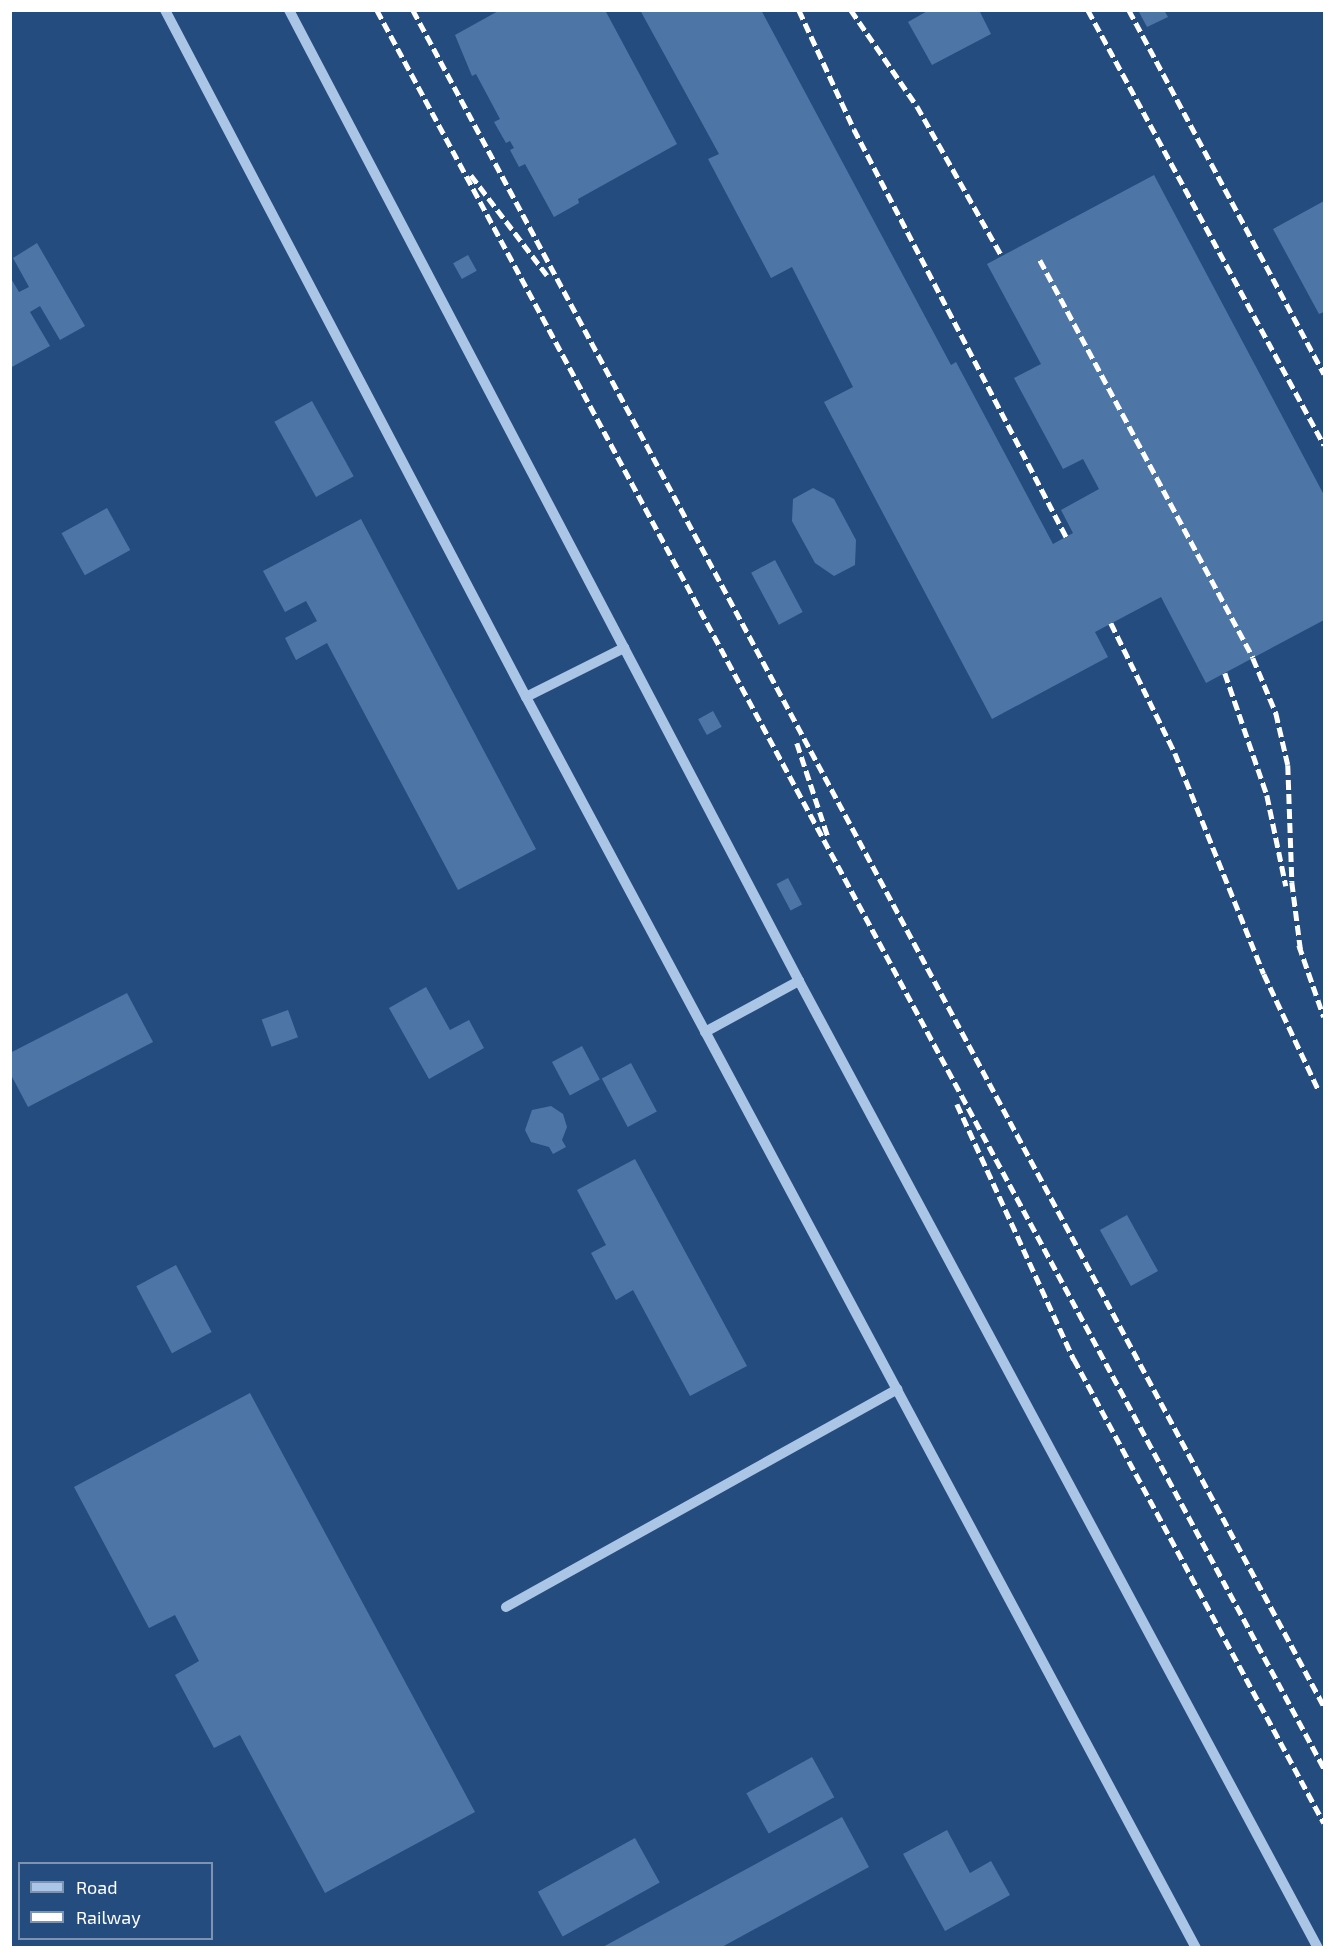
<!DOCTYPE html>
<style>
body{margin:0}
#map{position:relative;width:1335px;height:1958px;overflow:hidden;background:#254c7e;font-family:"Exo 2",sans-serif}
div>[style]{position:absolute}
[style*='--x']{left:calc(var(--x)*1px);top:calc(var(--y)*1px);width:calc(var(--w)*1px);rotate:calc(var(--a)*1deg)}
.building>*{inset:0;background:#4d76a7;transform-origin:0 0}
.minor>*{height:10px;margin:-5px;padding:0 5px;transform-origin:5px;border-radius:5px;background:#aac5e6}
.rail>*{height:4.5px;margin-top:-2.25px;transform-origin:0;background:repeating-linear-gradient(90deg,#fff 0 10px,transparent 0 14.5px)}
span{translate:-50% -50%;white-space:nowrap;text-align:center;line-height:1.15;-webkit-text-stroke:5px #254c7e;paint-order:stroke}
.frame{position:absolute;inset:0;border:12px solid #fff;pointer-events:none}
.legend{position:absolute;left:18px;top:1862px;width:195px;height:78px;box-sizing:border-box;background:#254c7e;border:2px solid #7c94b2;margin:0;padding:8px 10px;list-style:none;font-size:18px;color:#fff}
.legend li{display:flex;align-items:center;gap:12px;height:30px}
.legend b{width:30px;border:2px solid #7c94b2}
</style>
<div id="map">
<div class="building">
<div style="clip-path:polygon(500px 10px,605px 10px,677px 144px,578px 199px,579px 203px,554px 217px,525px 164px,519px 167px,510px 150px,514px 148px,510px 141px,506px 143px,494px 122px,500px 119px,476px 74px,472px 76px,455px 35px)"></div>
<div style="clip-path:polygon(640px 10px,761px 10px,951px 365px,956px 362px,1053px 544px,1073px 533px,1061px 510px,1099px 489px,1083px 459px,1063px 469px,1014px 378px,1041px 364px,987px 264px,1154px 175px,1324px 495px,1324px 620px,1206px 683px,1161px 597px,1095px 632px,1108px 657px,992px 719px,824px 402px,853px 387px,792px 267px,771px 278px,708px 159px,719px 154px)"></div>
<div style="clip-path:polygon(929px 10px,979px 10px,991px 34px,932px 65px,908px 22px)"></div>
<div style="clip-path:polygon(1138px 10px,1164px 10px,1168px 17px,1147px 27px)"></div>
<div style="clip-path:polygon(1324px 201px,1324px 312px,1319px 314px,1273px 229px)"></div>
<div style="clip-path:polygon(37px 243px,85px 326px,60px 340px,40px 306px,30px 312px,50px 346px,10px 368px,10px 277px,19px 292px,29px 287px,13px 258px)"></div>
<div style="left:468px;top:255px;width:18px;height:17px;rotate:61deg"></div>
<div style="left:312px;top:401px;width:86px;height:43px;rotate:61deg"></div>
<div style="clip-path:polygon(813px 488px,834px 499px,856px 540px,855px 565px,834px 576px,815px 563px,792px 521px,793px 499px)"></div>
<div style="left:107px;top:508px;width:48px;height:52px;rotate:61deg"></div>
<div style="clip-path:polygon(361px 519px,536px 849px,458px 890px,327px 643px,296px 660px,285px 638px,317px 621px,306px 601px,285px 612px,263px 571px)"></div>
<div style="left:775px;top:560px;width:59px;height:27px;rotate:62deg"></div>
<div style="left:713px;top:711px;width:18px;height:17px;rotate:61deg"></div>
<div style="left:788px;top:878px;width:30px;height:13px;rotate:62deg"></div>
<div style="clip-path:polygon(426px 987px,450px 1030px,469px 1020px,484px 1048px,429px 1079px,389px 1008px)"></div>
<div style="clip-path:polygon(127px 993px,153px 1042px,28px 1107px,10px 1073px,10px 1053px)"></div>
<div style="left:288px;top:1010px;width:29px;height:28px;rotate:70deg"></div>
<div style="left:582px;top:1046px;width:38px;height:34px;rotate:62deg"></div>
<div style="left:631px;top:1063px;width:55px;height:33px;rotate:62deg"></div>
<div style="clip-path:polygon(551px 1106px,563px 1114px,567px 1127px,562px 1140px,566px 1147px,553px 1154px,549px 1147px,531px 1142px,525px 1130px,532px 1110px)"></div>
<div style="clip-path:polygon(635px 1159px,747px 1366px,690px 1396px,633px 1290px,616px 1300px,591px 1253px,606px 1245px,577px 1190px)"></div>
<div style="left:1127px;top:1215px;width:64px;height:31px;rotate:61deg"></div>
<div style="left:176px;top:1265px;width:76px;height:45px;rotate:62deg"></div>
<div style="clip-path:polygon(250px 1393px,475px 1812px,325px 1893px,240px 1735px,214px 1748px,175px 1675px,199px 1661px,175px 1615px,149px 1628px,74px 1487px)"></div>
<div style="left:812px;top:1757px;width:46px;height:75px;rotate:61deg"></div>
<div style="clip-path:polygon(842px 1817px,869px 1867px,720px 1948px,601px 1948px)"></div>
<div style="clip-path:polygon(947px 1830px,970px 1873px,991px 1861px,1010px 1895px,945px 1931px,903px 1854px)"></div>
<div style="left:635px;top:1838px;width:51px;height:111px;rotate:61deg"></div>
</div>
<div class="minor">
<div style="--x:165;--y:10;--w:776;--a:62.28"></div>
<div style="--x:526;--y:697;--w:1419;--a:61.83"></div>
<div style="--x:289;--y:10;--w:1097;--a:62.29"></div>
<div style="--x:799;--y:981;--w:1097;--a:61.78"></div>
<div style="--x:526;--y:697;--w:110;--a:-26.6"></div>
<div style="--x:705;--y:1032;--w:107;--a:-28.5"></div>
<div style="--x:506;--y:1607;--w:448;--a:-29.1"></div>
</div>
<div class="rail">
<div style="--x:377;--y:10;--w:1997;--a:61.69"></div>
<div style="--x:413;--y:10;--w:1925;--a:61.76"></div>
<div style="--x:799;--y:10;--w:131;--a:65.2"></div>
<div style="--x:854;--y:129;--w:460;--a:62.5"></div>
<div style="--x:851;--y:10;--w:116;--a:55.5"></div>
<div style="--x:917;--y:106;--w:172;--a:60.5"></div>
<div style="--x:1088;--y:10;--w:495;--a:61.5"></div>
<div style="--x:1129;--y:10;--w:413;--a:61.8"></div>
<div style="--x:471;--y:175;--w:126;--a:52.8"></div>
<div style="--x:1040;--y:260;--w:451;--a:61.8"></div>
<div style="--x:1253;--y:658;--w:60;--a:67.3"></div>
<div style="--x:1276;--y:713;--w:53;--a:77"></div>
<div style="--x:1288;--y:765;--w:117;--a:88"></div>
<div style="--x:1292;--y:882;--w:71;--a:82.7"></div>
<div style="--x:1111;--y:623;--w:145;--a:63.8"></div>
<div style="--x:1175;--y:753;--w:238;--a:68.1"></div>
<div style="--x:1264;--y:974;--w:127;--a:64.8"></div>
<div style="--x:1225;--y:673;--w:129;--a:71"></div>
<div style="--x:1267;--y:795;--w:93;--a:78.2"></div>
<div style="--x:797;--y:743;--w:99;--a:71.7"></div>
<div style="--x:1299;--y:945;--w:76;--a:70.9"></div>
<div style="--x:957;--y:1104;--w:281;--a:65.4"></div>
<div style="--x:1074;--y:1359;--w:527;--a:61.68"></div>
</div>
<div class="frame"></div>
<ul class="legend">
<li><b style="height:8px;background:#aac5e6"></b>Road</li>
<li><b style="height:8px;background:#fff"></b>Railway</li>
</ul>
</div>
